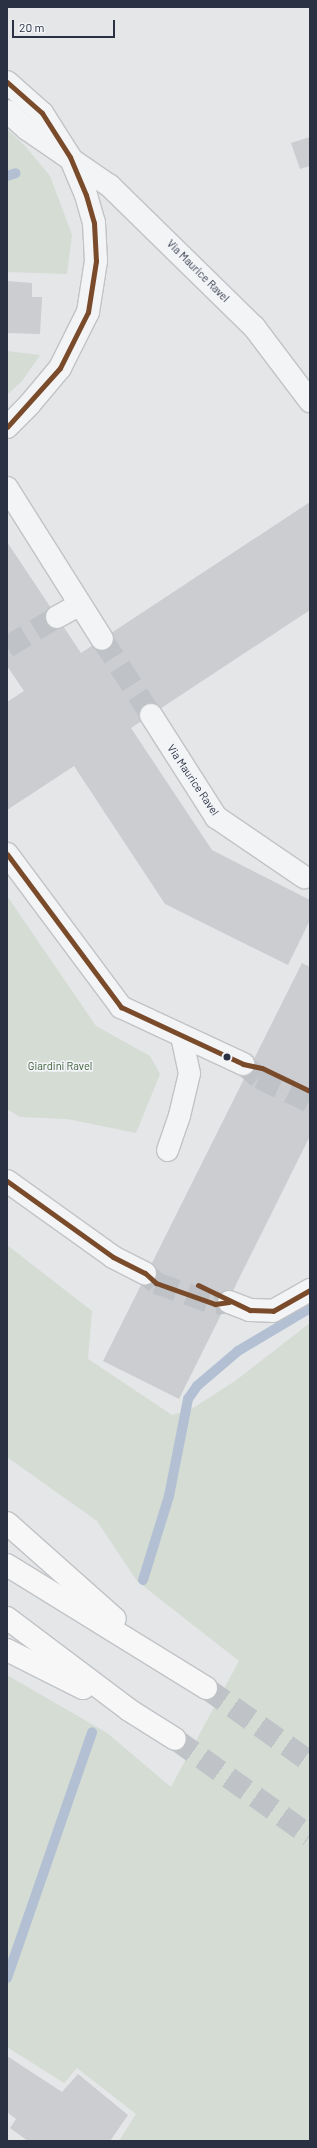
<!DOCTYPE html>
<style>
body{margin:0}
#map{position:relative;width:317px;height:2148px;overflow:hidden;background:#e4e6e8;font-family:Barlow,sans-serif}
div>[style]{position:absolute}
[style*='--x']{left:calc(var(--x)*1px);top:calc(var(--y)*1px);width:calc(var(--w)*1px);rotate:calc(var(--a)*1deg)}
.green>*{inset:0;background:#d4dcd4}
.stream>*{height:10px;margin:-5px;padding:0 5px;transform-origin:5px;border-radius:5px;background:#b3c0d3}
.building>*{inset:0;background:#cbcdd0}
.street-tunnel>*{height:22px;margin-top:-11px;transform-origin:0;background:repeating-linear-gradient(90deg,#bfc2c7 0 22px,transparent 0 33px)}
.highway-tunnel>*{height:22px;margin-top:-11px;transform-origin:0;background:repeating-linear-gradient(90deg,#bfc2c7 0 22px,transparent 0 33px)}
.roads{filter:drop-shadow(1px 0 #c1c3c6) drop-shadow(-1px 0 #c1c3c6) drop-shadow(0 1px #c1c3c6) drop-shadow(0 -1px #c1c3c6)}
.lane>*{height:21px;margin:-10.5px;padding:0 10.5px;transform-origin:10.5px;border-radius:10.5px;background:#f3f4f5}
.street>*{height:22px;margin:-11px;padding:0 11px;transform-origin:11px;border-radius:11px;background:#f3f4f5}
.highway>*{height:22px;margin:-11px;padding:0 11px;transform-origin:11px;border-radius:11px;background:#f7f7f7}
.bus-1>*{height:5px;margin:-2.5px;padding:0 2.5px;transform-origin:2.5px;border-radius:2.5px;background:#7a4b2a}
.dots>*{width:11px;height:11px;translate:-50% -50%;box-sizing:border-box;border:2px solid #f2f4f7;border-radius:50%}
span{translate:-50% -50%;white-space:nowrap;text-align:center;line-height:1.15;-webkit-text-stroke:3.5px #f2f4f7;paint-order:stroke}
.street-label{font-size:11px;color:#2a3142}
.park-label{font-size:11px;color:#3c5e37}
.frame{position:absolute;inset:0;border:8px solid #2a3142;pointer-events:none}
.scale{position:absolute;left:12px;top:20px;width:103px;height:18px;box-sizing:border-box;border:2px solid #2a3142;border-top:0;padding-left:5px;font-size:12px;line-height:14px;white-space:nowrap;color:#2a3142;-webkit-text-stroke:3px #f2f4f7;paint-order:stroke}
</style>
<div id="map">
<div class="green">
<div style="clip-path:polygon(7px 129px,25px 146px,50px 176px,72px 235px,67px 274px,7px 272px)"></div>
<div style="clip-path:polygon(7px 351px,40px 355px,22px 381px,7px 395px)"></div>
<div style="clip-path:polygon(7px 896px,96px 1026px,150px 1056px,160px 1074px,136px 1133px,67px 1119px,20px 1117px,7px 1109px)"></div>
<div style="clip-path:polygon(7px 1245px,92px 1311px,88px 1359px,172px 1415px,190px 1410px,235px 1381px,310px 1323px,310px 2141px,119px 2141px,136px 2114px,77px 2068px,64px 2083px,7px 2047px,7px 1675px,107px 1733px,171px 1787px,239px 1661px,137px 1581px,97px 1521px,7px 1457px)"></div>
</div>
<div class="stream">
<div style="--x:7;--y:176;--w:9;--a:-18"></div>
<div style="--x:143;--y:1580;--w:88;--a:-72.8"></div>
<div style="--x:169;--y:1496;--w:99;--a:-78.9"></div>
<div style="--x:188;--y:1399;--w:16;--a:-55"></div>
<div style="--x:197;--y:1386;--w:54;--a:-40.5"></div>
<div style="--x:238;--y:1351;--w:84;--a:-30.8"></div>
<div style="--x:7;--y:1978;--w:260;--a:-70.9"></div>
</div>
<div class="building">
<div style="clip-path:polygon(310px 137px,310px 166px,300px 169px,291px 143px)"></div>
<div style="clip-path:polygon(7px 281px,32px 283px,32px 297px,42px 297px,40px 334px,7px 333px)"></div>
<div style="clip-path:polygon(310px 502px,310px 610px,131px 728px,212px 850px,310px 900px,310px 920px,288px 965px,165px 904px,74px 766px,7px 810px,7px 702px,24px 691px,7px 666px,7px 542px,81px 653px)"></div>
<div style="clip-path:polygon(302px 963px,310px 967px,310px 1136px,179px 1399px,103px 1361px)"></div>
<div style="clip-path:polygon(7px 2056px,62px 2092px,78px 2074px,128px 2115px,110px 2141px,28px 2141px,10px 2128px,16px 2119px,7px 2112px)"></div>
</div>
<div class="street-tunnel">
<div style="--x:102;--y:639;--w:90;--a:57.2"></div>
<div style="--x:7;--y:647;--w:58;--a:-31"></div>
<div style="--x:243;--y:1064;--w:21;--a:41"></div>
<div style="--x:259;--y:1078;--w:56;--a:25.2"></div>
<div style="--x:145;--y:1273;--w:15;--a:42"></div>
<div style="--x:156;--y:1283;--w:63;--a:19.6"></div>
<div style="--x:215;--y:1304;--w:14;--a:-8"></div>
</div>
<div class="highway-tunnel">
<div style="--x:206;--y:1688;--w:128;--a:35.4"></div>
<div style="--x:175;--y:1739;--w:166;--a:35.7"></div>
</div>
<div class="roads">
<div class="lane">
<div style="--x:167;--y:1150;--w:37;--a:-71"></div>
<div style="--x:179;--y:1115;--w:43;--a:-76.6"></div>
<div style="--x:189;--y:1073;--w:38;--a:-102"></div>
</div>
<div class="street">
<div style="--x:7;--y:82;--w:47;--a:41.5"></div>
<div style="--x:42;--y:113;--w:52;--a:57.5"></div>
<div style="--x:70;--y:157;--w:41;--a:67.2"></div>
<div style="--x:86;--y:195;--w:29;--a:74"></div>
<div style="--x:94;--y:223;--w:38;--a:87"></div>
<div style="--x:96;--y:261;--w:52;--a:98.9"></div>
<div style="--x:88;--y:312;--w:63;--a:116.6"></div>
<div style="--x:60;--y:368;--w:48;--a:130"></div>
<div style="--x:29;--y:405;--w:31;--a:135"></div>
<div style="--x:7;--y:111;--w:27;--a:42"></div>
<div style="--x:27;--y:129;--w:101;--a:34.5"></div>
<div style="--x:110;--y:186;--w:202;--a:44.4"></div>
<div style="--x:254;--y:327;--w:93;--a:52.9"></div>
<div style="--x:7;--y:488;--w:178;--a:57.8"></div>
<div style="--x:57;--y:617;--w:26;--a:-29"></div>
<div style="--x:151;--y:715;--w:121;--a:57.5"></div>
<div style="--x:216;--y:817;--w:107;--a:34.3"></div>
<div style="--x:7;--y:854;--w:191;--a:53.3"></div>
<div style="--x:121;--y:1007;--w:135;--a:25"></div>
<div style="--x:7;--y:1181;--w:130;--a:35.6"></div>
<div style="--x:113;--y:1257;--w:36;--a:27"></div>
<div style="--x:229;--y:1302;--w:22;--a:21"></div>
<div style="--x:250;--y:1310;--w:23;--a:2"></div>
<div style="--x:273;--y:1311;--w:43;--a:-29.6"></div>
</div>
<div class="highway">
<div style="--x:7;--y:1523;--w:144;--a:41.6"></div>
<div style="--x:7;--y:1565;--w:234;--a:31.7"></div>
<div style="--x:7;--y:1618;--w:153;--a:37"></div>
<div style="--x:129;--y:1710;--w:54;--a:32.2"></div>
<div style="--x:7;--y:1650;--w:85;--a:26.6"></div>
</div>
</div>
<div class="bus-1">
<div style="--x:7;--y:82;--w:47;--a:41.5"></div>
<div style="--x:42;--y:113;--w:52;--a:57.5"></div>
<div style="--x:70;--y:157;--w:41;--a:67.2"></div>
<div style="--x:86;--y:195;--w:29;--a:74"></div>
<div style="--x:94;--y:223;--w:38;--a:87"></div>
<div style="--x:96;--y:261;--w:52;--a:98.9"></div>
<div style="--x:88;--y:312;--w:63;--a:116.6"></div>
<div style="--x:60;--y:368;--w:79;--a:131.9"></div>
<div style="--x:7;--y:854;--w:191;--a:53.3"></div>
<div style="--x:121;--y:1007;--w:135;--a:25"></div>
<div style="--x:243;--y:1064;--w:19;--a:12"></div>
<div style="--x:262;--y:1068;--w:53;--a:25.6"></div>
<div style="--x:7;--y:1181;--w:130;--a:35.6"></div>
<div style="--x:113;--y:1257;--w:36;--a:27"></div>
<div style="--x:145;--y:1273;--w:15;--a:42"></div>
<div style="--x:156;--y:1283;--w:63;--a:19.6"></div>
<div style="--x:215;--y:1304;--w:14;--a:-8"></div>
<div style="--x:198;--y:1285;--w:58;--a:25.7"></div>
<div style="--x:250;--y:1310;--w:23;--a:2"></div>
<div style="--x:273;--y:1311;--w:43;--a:-29.6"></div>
</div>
<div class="dots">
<div style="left:227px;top:1057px;background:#2a3142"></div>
</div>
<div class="street-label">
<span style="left:198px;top:271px;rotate:45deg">Via Maurice Ravel</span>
<span style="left:193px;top:780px;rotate:56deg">Via Maurice Ravel</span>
</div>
<div class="park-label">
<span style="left:60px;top:1066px">Giardini Ravel</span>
</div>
<div class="frame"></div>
<div class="scale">20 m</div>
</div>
